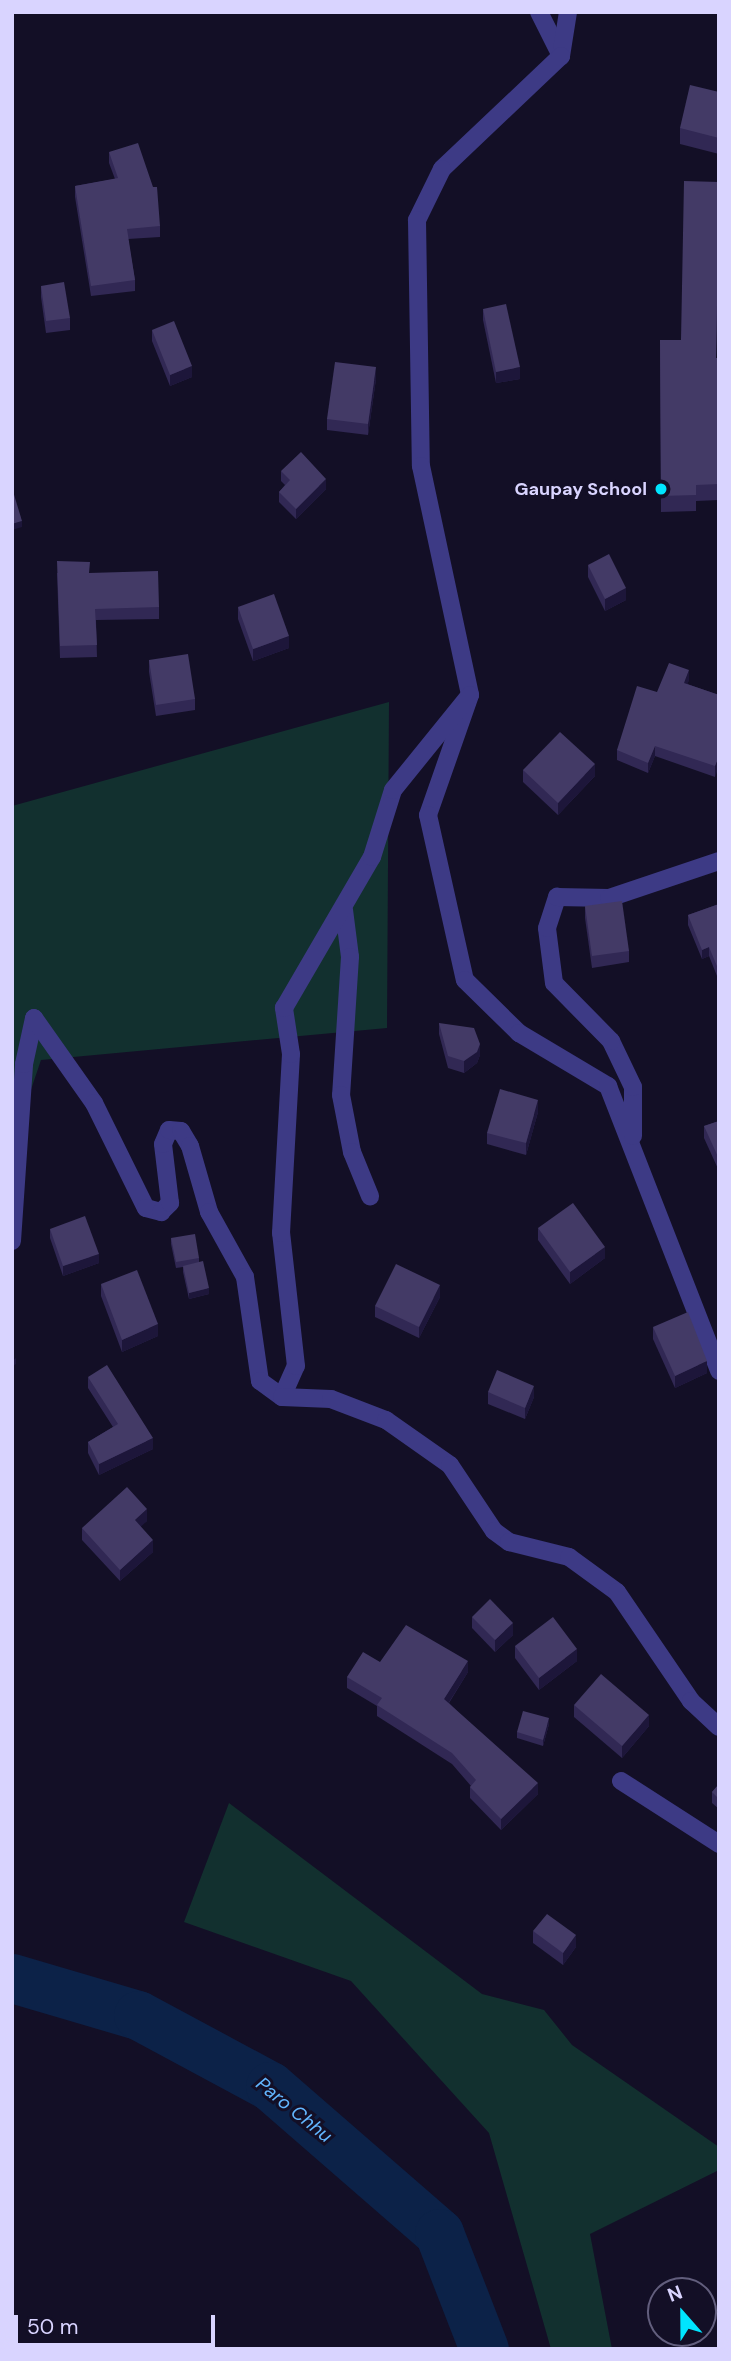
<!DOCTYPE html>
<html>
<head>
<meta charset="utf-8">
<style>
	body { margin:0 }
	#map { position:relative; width:731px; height:2361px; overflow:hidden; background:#130f26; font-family:"DM Sans",sans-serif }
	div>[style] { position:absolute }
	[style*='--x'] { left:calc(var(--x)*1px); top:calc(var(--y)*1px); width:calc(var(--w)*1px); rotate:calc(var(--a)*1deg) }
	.green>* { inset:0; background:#12302f }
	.river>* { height:49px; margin:-24.5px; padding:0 24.5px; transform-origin:24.5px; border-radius:24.5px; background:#0c2248 }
	.minor>* { height:18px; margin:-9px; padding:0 9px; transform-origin:9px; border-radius:9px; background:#3d3a85 }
	.wall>* { inset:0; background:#312854 }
	.shaded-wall>* { inset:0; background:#1d163a }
	.building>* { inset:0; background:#433a66 }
	.dots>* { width:19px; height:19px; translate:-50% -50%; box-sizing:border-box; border:4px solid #130f26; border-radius:50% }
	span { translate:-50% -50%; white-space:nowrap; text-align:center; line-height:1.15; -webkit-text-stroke:6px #130f26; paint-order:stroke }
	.poi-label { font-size:18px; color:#d9d4ff; font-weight:700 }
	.right { translate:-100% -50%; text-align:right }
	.water-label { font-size:19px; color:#62b6ff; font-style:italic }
	.frame { position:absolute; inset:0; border:14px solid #d9d4ff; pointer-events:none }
	.north { position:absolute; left:647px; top:2277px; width:70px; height:70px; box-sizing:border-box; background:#130f26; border:2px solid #625e7d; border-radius:50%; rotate:339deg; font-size:19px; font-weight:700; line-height:28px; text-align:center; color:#d9d4ff }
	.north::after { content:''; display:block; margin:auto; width:24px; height:32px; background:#00e5ff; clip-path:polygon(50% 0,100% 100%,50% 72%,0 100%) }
	.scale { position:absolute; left:14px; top:2315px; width:201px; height:32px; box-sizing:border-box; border:4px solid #d9d4ff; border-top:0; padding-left:9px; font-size:21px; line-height:24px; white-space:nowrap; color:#d9d4ff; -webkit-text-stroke:5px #130f26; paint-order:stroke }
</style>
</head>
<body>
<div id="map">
	<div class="green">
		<i style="clip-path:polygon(389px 702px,387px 1028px,41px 1060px,12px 1146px,12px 806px)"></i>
		<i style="clip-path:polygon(229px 1803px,482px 1994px,544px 2010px,572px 2045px,719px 2147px,719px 2170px,590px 2234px,612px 2349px,551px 2349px,489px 2133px,351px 1981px,184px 1922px)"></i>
	</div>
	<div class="river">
		<i style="--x:12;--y:1978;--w:131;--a:16.4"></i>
		<i style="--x:138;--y:2015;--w:150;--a:28.3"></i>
		<i style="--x:270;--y:2086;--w:224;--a:41"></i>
		<i style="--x:439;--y:2233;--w:124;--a:68.8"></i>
	</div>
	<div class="minor">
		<i style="--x:539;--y:12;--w:49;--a:63.4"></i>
		<i style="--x:568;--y:12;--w:45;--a:99"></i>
		<i style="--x:561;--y:56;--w:164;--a:136.5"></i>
		<i style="--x:442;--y:169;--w:57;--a:116.1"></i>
		<i style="--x:417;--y:220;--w:246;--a:89.1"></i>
		<i style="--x:421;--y:466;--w:234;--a:77.9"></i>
		<i style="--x:470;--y:695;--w:127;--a:109.3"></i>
		<i style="--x:428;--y:815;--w:169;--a:77.4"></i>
		<i style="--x:465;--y:980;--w:76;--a:44.5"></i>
		<i style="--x:519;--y:1033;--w:104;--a:30.8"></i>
		<i style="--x:608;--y:1086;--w:306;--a:68.7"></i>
		<i style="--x:344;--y:910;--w:47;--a:82.7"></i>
		<i style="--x:350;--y:957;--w:138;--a:93.7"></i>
		<i style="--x:341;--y:1095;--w:58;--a:79.1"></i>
		<i style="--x:352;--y:1152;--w:48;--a:67.8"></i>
		<i style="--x:633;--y:1136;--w:49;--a:-90"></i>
		<i style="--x:633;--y:1087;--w:51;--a:-115.6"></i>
		<i style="--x:611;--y:1041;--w:81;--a:-134.5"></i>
		<i style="--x:554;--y:983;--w:55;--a:-97.3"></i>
		<i style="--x:547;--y:928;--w:33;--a:-72"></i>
		<i style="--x:557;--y:897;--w:52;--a:1.1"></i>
		<i style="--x:609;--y:898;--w:116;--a:-18.6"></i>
		<i style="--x:12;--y:1241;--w:177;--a:-86.1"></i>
		<i style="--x:24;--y:1064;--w:47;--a:-77.7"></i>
		<i style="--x:34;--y:1018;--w:104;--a:54.8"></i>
		<i style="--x:94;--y:1103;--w:117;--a:63.7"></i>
		<i style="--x:146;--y:1208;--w:16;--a:15"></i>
		<i style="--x:161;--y:1212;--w:13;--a:-45"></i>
		<i style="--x:170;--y:1203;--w:59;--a:-96.8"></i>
		<i style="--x:163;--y:1144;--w:15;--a:-67"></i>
		<i style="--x:169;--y:1130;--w:12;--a:5"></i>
		<i style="--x:181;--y:1131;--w:17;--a:59"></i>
		<i style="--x:190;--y:1146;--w:69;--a:73.9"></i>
		<i style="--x:209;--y:1212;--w:74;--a:61"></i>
		<i style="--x:245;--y:1277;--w:105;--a:81.8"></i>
		<i style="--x:260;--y:1381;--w:27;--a:36"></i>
		<i style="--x:282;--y:1397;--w:34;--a:-66"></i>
		<i style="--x:296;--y:1366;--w:134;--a:-96.4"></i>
		<i style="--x:281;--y:1233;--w:179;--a:-86.8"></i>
		<i style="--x:291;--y:1054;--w:47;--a:-98.7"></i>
		<i style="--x:284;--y:1008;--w:175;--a:-59.8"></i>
		<i style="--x:372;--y:857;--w:70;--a:-72.6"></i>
		<i style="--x:393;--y:790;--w:122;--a:-51"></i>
		<i style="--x:282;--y:1397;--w:49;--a:2.3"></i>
		<i style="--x:331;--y:1399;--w:59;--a:20.9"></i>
		<i style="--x:386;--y:1420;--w:78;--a:35.1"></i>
		<i style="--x:450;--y:1465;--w:79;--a:56.3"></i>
		<i style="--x:494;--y:1531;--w:19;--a:36"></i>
		<i style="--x:509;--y:1542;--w:62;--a:14"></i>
		<i style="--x:569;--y:1557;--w:59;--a:36.1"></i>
		<i style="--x:617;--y:1592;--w:132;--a:55.8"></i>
		<i style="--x:691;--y:1701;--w:38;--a:43"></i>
		<i style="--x:621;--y:1781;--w:117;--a:32.7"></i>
	</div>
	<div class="wall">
		<i style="clip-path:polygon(719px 92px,719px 154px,680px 144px,680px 128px)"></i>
		<i style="clip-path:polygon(109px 152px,160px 226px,160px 237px,128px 239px,135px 280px,135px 291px,91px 296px,75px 197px,75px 186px,115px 179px,109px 163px)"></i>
		<i style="clip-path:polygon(719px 182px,719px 267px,718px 267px,716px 358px,719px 358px,719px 500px,696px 501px,696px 511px,661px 512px,660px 340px,681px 340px)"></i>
		<i style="clip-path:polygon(41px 286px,70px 318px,70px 330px,46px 333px,41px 297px)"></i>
		<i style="clip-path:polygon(483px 309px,520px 379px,496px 383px,483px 320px)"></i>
		<i style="clip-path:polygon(152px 330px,192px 377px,170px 386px,152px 341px)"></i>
		<i style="clip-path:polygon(376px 379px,368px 435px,327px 430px,327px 419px)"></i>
		<i style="clip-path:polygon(281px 471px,326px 489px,296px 519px,279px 502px,279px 492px,285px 485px,281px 481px)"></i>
		<i style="clip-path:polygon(588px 565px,626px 600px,605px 611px,588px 577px)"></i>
		<i style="clip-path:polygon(57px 573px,90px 573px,159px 607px,159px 619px,96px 620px,97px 657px,60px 658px)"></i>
		<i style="clip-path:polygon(238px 607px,289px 648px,253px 661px,238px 619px)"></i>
		<i style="clip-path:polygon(149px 660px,195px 699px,195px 710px,156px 716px,149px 672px)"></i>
		<i style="clip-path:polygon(689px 680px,687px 684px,719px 695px,715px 777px,655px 756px,648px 773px,617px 760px,617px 750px,657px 692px)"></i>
		<i style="clip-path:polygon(523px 770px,595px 776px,558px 815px,523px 782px)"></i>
		<i style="clip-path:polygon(719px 904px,719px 981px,709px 956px,702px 959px,688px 925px,688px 915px)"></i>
		<i style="clip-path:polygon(585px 906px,629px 951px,629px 962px,592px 968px,585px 918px)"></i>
		<i style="clip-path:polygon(439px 1023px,480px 1055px,477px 1063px,464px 1073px,448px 1068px,439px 1034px)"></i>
		<i style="clip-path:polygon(538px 1112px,526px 1155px,487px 1144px,487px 1133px)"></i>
		<i style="clip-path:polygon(719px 1121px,719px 1171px,704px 1138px,704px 1126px)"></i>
		<i style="clip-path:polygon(538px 1228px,605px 1258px,570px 1284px,538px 1240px)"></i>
		<i style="clip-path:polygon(50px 1229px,99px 1263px,63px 1276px,50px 1238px)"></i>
		<i style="clip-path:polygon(171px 1238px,199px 1258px,199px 1262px,209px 1294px,189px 1299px,183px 1272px,183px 1267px,176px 1268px,171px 1244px)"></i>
		<i style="clip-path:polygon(101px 1284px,158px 1336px,122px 1352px,101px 1296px)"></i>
		<i style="clip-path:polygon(440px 1297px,419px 1338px,375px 1317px,375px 1306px)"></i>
		<i style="clip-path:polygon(653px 1327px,707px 1373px,675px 1388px,653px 1339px)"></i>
		<i style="clip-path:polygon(88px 1377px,153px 1449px,99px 1475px,88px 1453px,88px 1442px,113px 1427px,88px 1388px)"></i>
		<i style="clip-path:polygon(488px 1392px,534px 1397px,525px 1419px,488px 1404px)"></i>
		<i style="clip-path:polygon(147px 1521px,140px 1526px,153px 1552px,120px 1581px,82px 1540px,82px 1528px)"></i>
		<i style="clip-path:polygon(472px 1617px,513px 1635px,495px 1652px,472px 1628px)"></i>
		<i style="clip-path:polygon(515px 1646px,577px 1661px,539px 1690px,515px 1658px)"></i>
		<i style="clip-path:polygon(380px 1662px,468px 1672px,449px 1703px,538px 1794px,501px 1830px,470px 1798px,470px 1787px,471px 1786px,452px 1764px,377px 1716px,377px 1706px,347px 1688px,347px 1677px)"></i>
		<i style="clip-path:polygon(574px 1705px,649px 1726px,622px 1758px,574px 1717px)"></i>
		<i style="clip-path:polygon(549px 1724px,543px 1746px,517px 1738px,517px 1732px)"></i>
		<i style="clip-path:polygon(719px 1784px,719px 1809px,712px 1803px,712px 1792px)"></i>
		<i style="clip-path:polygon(533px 1931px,576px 1947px,563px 1965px,533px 1943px)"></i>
	</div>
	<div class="shaded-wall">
		<i style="clip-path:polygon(192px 366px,192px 377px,170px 386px,170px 375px)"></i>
		<i style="clip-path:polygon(376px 367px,376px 379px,368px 435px,368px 424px)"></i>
		<i style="clip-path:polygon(520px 367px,520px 379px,496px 383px,496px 372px)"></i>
		<i style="clip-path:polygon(326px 479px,326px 489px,296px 519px,296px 509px)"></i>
		<i style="clip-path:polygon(22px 521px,22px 527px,12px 530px,12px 524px)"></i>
		<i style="clip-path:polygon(626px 588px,626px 600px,605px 611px,605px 599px)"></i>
		<i style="clip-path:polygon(289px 636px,289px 648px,253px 661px,253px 649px)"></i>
		<i style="clip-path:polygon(689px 670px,689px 680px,684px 693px,684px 683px)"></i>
		<i style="clip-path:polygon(655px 746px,655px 756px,648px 773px,648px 763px)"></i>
		<i style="clip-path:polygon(719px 757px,719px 767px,715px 777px,715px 766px)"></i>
		<i style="clip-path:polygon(595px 764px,595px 776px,558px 815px,558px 803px)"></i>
		<i style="clip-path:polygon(709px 947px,709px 956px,702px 959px,702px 950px)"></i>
		<i style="clip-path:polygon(480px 1044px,480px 1055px,477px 1063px,464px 1073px,464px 1061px)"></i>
		<i style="clip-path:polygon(538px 1100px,538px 1112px,526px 1155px,526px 1143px)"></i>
		<i style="clip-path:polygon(605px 1247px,605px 1258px,570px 1284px,570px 1272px)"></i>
		<i style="clip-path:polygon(99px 1254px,99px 1263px,63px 1276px,63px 1266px)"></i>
		<i style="clip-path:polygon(440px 1285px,440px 1297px,419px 1338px,419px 1327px)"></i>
		<i style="clip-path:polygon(209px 1288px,209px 1294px,189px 1299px,189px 1293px)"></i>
		<i style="clip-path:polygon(158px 1324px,158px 1336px,122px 1352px,122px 1340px)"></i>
		<i style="clip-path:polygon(16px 1358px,16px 1364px,12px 1367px,12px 1361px)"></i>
		<i style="clip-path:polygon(707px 1361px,707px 1373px,675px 1388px,675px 1376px)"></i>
		<i style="clip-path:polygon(534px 1386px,534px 1397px,525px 1419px,525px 1408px)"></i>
		<i style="clip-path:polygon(153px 1438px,153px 1449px,99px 1475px,99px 1464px)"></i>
		<i style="clip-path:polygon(147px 1509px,147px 1521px,135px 1532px,135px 1520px)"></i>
		<i style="clip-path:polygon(153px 1540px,153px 1552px,120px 1581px,120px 1570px)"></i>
		<i style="clip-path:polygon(513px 1623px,513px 1635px,495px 1652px,495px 1640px)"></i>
		<i style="clip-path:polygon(577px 1649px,577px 1661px,539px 1690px,539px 1678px)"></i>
		<i style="clip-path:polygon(468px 1661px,468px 1672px,444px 1710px,444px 1699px)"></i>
		<i style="clip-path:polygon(649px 1715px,649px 1726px,622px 1758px,622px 1746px)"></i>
		<i style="clip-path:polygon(549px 1718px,549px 1724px,543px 1746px,543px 1740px)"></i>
		<i style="clip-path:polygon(538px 1783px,538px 1794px,501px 1830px,501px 1819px)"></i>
		<i style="clip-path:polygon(576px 1935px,576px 1947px,563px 1965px,563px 1953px)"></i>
	</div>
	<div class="building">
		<i style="clip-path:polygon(690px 85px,719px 92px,719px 138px,680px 128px)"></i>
		<i style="clip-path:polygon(138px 143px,153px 187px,157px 187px,160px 226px,127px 229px,135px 280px,91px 286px,75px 186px,118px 178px,109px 152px)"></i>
		<i style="clip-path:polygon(684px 181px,719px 182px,719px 251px,718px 251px,716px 358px,719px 358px,719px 484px,696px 485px,696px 495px,661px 496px,660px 340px,681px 340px)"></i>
		<i style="clip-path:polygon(64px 282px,70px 318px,46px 321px,41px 286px)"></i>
		<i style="clip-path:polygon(506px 304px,520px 367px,496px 372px,483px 309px)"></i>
		<i style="clip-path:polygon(174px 321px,192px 366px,170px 375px,152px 330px)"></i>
		<i style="clip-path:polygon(335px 362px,376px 367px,368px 424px,327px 419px)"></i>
		<i style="clip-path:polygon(301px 452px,326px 479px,296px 509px,279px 492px,290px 480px,281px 471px)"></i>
		<i style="clip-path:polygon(12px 488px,22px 521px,12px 524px)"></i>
		<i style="clip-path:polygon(609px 554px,626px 588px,605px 599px,588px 565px)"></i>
		<i style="clip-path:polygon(57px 561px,90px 562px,89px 573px,158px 571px,159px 607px,95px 609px,97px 645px,60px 646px)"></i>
		<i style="clip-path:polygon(274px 594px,289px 636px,253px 649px,238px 607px)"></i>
		<i style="clip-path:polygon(188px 654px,195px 699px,156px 705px,149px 660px)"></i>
		<i style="clip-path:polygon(669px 663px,689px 670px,684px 683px,719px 695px,719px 757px,715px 766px,655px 746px,648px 763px,617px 750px,637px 686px,657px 692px)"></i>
		<i style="clip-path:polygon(560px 732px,595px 764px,558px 803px,523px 770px)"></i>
		<i style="clip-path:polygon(622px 901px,629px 951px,592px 956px,585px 906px)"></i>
		<i style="clip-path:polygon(719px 904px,719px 971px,709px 947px,702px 950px,688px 915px)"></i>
		<i style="clip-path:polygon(439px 1023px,474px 1028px,480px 1044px,477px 1052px,464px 1061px,448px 1056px)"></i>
		<i style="clip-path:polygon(500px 1089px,538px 1100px,526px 1143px,487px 1133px)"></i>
		<i style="clip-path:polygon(719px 1121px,719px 1159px,704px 1126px)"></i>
		<i style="clip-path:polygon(573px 1203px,605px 1247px,570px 1272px,538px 1228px)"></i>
		<i style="clip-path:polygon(85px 1216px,99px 1254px,63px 1266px,50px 1229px)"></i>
		<i style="clip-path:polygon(195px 1234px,199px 1258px,176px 1262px,171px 1238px)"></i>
		<i style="clip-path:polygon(203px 1261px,209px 1288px,189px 1293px,183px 1266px)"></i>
		<i style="clip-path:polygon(396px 1264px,440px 1285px,419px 1327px,375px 1306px)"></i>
		<i style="clip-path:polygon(137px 1270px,158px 1324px,122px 1340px,101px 1284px)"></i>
		<i style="clip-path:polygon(688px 1312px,707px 1361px,675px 1376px,653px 1327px)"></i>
		<i style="clip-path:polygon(107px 1365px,153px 1438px,99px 1464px,88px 1442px,118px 1424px,88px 1377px)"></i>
		<i style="clip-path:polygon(497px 1370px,534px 1386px,525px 1408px,488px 1392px)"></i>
		<i style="clip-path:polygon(127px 1487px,147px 1509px,135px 1520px,153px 1540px,120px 1570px,82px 1528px)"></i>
		<i style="clip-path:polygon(490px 1599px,513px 1623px,495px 1640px,472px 1617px)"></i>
		<i style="clip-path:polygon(553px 1617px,577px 1649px,539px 1678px,515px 1646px)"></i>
		<i style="clip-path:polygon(406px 1625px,468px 1661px,444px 1699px,538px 1783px,501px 1819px,470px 1787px,476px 1780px,452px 1753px,377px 1705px,382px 1698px,347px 1677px,363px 1652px,380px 1662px)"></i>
		<i style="clip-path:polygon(601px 1674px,649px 1715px,622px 1746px,574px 1705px)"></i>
		<i style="clip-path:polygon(523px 1711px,549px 1718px,543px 1740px,517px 1732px)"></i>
		<i style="clip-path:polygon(719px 1784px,719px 1799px,712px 1792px)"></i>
		<i style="clip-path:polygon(547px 1914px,576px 1935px,563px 1953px,533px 1931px)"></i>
	</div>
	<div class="dots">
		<i style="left:661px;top:489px;background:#00e5ff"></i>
	</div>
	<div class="poi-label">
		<span class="right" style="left:647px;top:489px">Gaupay School</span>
	</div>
	<div class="water-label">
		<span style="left:294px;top:2110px;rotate:39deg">Paro Chhu</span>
	</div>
	<div class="frame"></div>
	<div class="north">N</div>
	<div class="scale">50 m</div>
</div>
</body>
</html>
